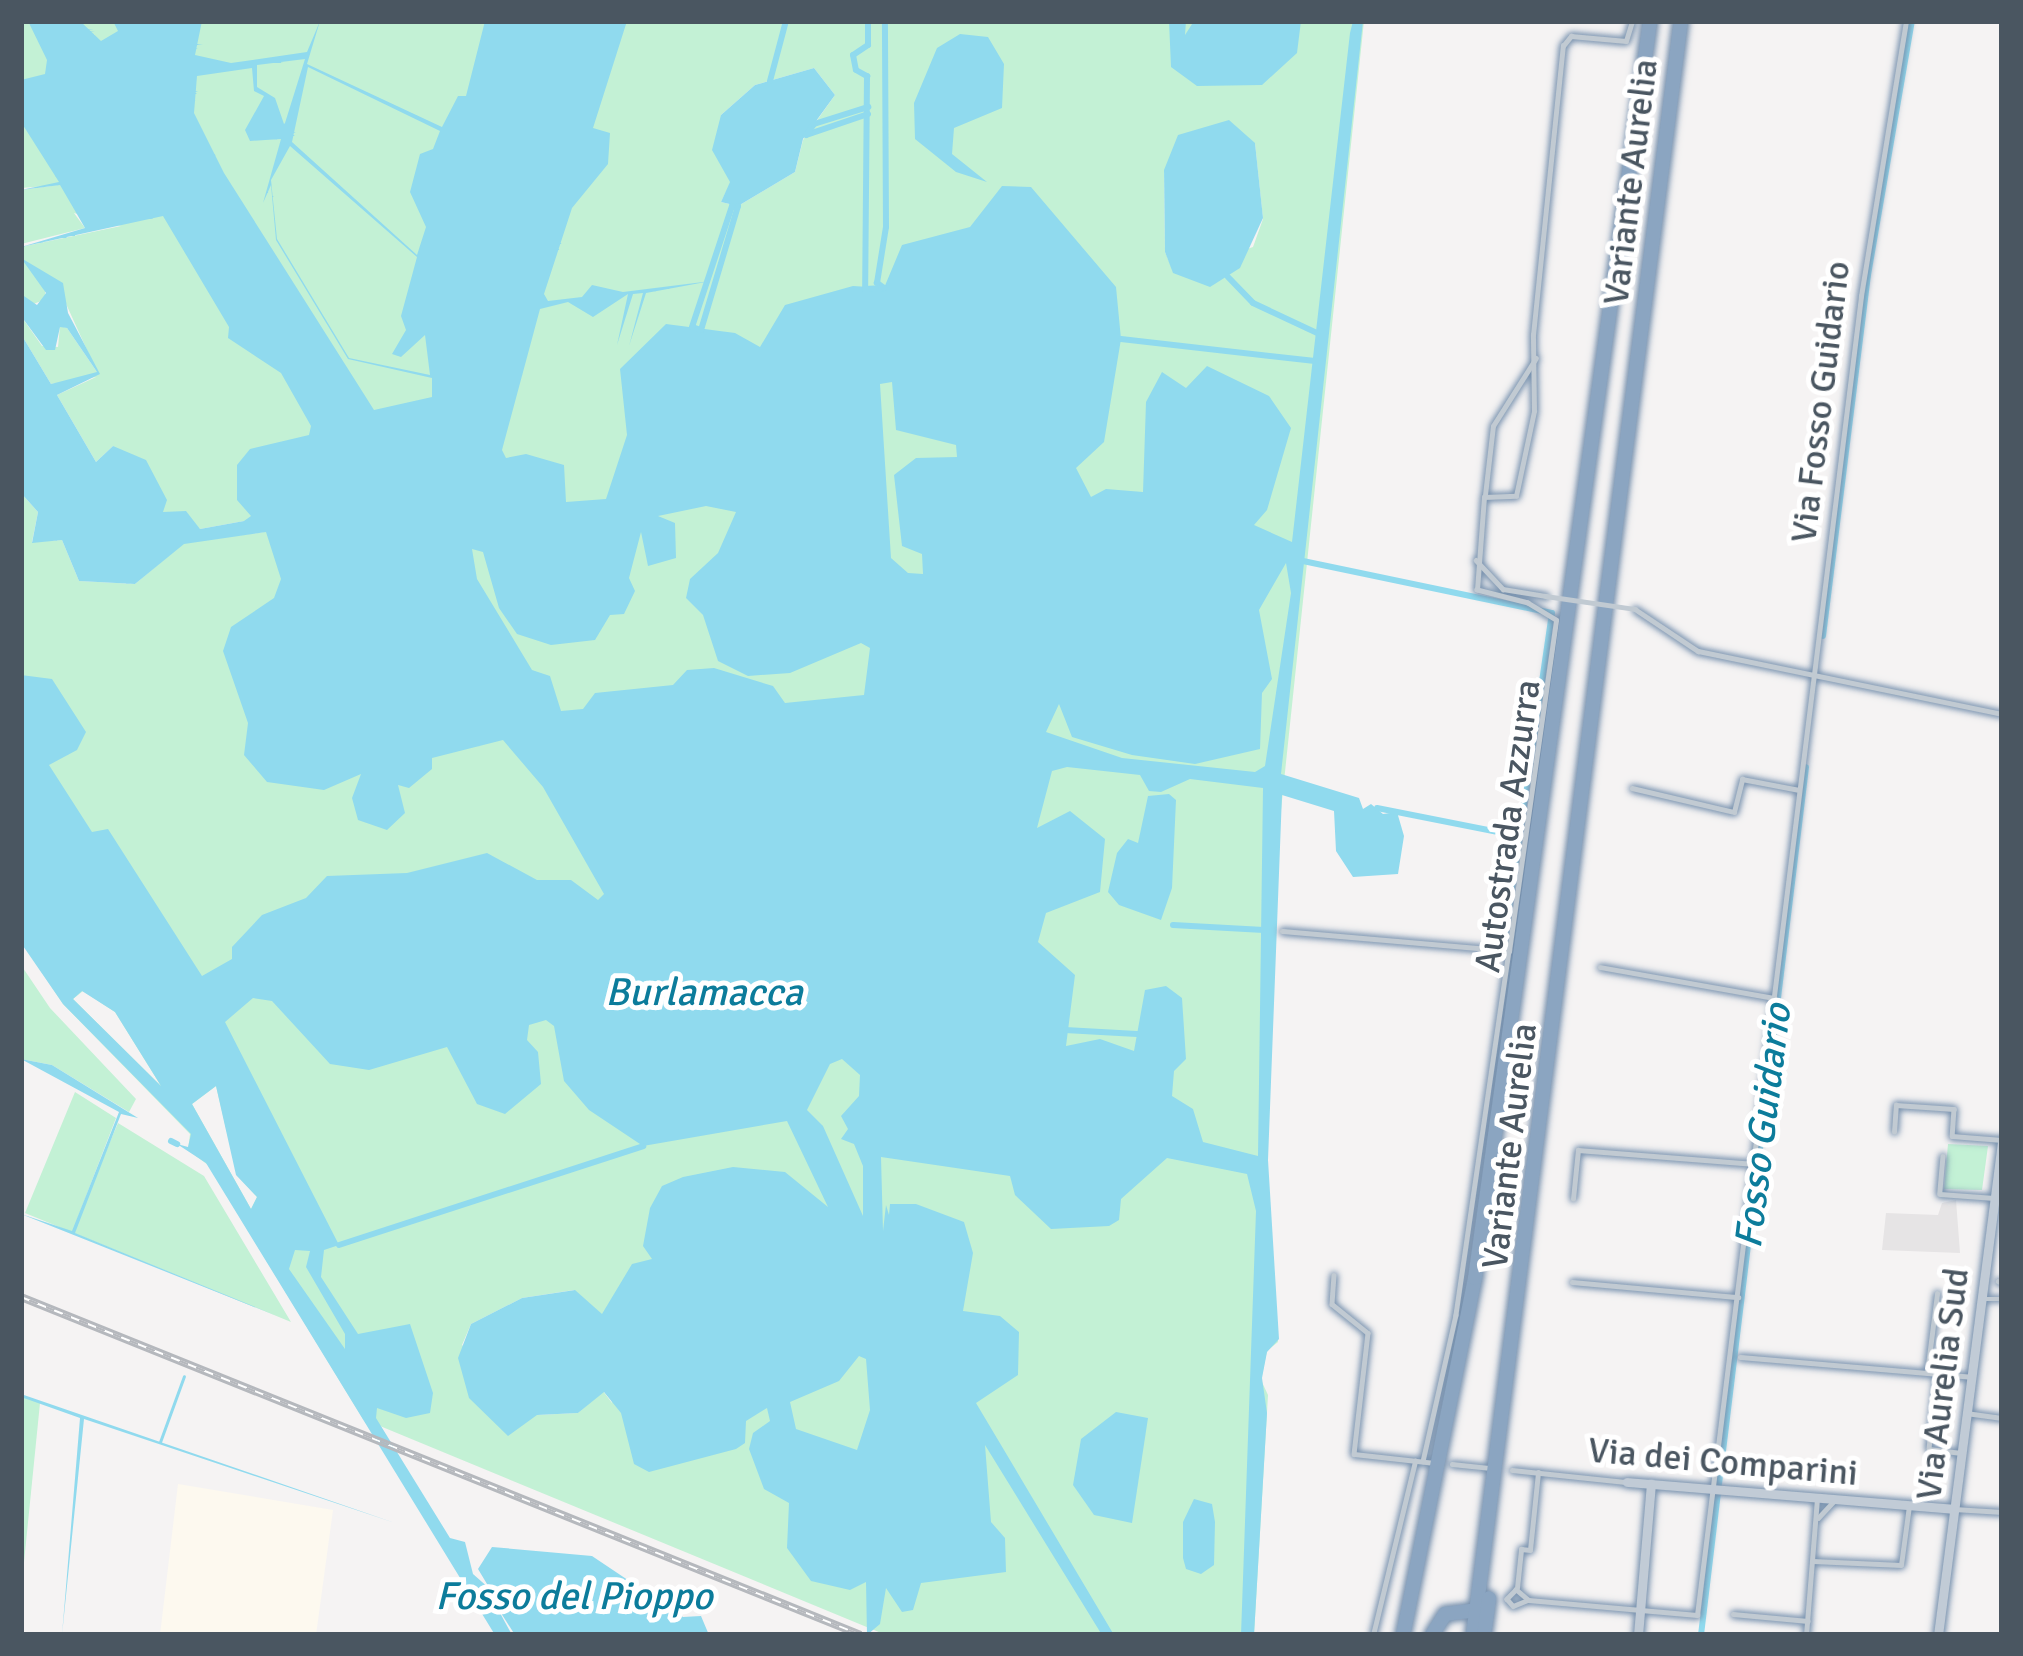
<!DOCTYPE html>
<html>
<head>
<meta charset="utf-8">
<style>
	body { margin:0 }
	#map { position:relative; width:2023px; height:1656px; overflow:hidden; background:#f5f3f3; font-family:Signika,sans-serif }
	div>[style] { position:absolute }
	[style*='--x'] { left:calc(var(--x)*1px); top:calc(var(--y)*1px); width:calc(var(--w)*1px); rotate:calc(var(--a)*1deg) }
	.commercial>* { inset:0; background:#fdf9ef }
	.education>* { inset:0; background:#e6e4e5 }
	.green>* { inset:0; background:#c3f1d5 }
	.water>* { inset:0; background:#90daee }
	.stream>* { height:3px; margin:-1.5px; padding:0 1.5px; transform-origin:1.5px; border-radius:1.5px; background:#90daee }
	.canal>* { height:6px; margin:-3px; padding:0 3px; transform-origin:3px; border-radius:3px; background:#90daee }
	.roads { filter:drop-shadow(0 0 3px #7690ad) drop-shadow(0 0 3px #7690ad) }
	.street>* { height:4.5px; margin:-2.25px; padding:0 2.25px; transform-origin:2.25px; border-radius:2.25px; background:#c1cad2 }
	.secondary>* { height:9px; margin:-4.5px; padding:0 4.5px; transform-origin:4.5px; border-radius:4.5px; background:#c1cbd6 }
	.highway>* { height:14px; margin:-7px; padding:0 7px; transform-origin:7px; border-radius:7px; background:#8ba5c1 }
	.rail>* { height:8px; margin-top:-4px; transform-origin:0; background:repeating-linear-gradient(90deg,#fff 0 9px,#b5b8bd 0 18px); box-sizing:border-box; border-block:3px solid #b5b8bd }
	.street-bridge>* { height:4.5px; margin:-2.25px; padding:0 2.25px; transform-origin:2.25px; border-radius:2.25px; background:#c1cad2 }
	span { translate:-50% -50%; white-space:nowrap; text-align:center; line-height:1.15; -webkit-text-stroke:10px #fff; paint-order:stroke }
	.street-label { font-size:36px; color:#4a5661 }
	.water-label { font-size:39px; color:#0c7c9b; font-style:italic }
	.frame { position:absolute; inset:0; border:24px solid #4a5661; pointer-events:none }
</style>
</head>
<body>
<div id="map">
	<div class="commercial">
		<i style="clip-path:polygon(178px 1484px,333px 1510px,316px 1635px,160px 1635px)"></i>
	</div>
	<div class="education">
		<i style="clip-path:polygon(1956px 1200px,1960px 1253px,1882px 1250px,1886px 1213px,1938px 1215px,1942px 1203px)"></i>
	</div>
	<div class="green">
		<i style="clip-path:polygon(evenodd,21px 21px,1364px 21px,1277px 848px,1267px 1170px,1278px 1342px,1267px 1351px,1261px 1380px,1268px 1395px,1254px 1635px,886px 1635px,363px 1419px,208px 1165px,188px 1150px,190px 1134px,63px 1004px,21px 941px,21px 493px,38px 512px,32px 542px,62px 540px,79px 581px,135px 584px,184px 543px,264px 532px,244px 521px,200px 529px,162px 512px,113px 446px,96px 462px,57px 395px,96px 377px,51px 384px,21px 334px,21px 316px,42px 346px,58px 347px,60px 326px,67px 328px,97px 372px,62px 295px,42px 273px,27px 264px,44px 284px,46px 299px,31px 305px,21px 294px,21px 247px,121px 226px,74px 213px,85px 228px,21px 244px,21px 190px,59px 185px,21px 188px,21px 21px,814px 68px,835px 95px,803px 140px,795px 172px,738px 206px,721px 202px,731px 182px,721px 115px,755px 85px,814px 68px,21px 21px,1255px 143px,1263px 219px,1253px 247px,1174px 273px,1165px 252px,1164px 170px,1255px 143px,21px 21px,83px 991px,115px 1012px,161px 1086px,73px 999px,83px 991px,21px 21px,216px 1086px,237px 1175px,257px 1197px,251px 1209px,192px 1104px,216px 1086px,21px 21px,574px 1290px,595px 1310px,612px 1403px,603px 1391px,578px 1413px,537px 1415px,462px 1345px,471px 1324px,522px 1298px,574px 1290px)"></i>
		<i style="clip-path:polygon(21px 965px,50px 1008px,136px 1099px,129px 1112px,52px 1065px,21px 1059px)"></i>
		<i style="clip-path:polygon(75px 1092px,116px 1118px,76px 1222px,118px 1123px,204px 1176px,291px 1322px,25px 1213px)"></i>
		<i style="clip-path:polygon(1948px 1144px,1988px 1146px,1982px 1190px,1944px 1189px)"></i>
		<i style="clip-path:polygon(21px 1396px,40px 1403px,21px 1592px)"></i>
	</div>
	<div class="water">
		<i style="clip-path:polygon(evenodd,28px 21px,80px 21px,101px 41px,118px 31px,113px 21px,202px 21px,195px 55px,231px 63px,307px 52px,320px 21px,307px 64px,442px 127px,458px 96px,466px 96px,485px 21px,627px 21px,593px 128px,610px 133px,608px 164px,572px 208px,544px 294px,548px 301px,582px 297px,592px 285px,623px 292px,711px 281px,646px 293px,629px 346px,643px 293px,633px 294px,617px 345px,628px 294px,593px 317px,568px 302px,540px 309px,502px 450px,506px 458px,526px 454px,564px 465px,566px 502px,606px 499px,627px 435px,620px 369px,666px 324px,735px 333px,760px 347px,785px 305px,853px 286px,884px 288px,902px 245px,970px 227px,1002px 186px,1031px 187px,1116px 287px,1121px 339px,1104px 442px,1076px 468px,1091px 497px,1106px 489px,1143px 492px,1146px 402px,1162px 372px,1186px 388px,1207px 366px,1269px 396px,1291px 428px,1267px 510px,1254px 525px,1292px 542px,1350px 33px,1353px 21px,1363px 21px,1281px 774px,1359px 798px,1363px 809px,1371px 804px,1383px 814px,1397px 812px,1404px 836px,1398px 874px,1353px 877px,1336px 851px,1334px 811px,1282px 795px,1268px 1160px,1279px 1339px,1267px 1352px,1262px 1378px,1267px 1413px,1254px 1635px,1241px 1635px,1256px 1211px,1247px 1174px,1167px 1158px,1121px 1199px,1119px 1220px,1109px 1226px,1051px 1229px,1015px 1195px,1010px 1176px,881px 1157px,883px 1231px,886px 1205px,889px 1215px,890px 1204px,916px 1204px,964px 1222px,973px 1253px,963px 1311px,1000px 1316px,1019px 1332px,1018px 1375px,976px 1403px,1114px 1635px,1102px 1635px,985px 1445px,991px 1522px,1005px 1538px,1006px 1572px,921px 1583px,913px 1610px,902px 1612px,886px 1588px,880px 1624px,867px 1635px,866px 1582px,850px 1590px,811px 1581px,787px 1548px,789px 1503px,764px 1489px,749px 1449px,753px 1433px,770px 1421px,767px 1408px,746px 1421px,745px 1443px,736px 1449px,649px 1472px,634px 1464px,621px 1413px,604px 1392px,578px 1413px,537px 1415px,508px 1436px,469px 1398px,458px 1358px,471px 1324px,522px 1298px,575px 1290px,602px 1314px,632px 1264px,652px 1259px,643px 1246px,650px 1208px,662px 1186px,683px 1177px,733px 1167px,785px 1172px,828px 1207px,787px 1121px,643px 1146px,589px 1110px,564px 1081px,554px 1026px,546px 1020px,529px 1025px,527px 1040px,538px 1052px,541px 1084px,505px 1114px,477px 1104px,447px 1047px,369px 1070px,330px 1064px,272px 1001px,253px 998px,225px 1022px,339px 1245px,324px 1250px,321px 1277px,358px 1334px,410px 1324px,433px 1393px,430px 1413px,406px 1418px,377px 1408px,376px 1418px,450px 1538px,465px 1542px,473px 1574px,490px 1589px,478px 1569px,492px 1547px,592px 1556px,683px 1617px,701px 1616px,709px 1635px,515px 1635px,494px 1602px,511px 1633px,495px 1635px,206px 1163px,177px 1144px,188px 1147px,191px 1134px,63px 1004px,21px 943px,21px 675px,52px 679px,86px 732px,77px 750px,49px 765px,92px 832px,108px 829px,202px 976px,232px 959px,232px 947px,262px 915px,306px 898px,327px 876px,407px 873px,487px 853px,537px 880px,571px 880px,598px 900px,604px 894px,543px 787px,503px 740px,432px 758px,432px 769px,409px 788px,398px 785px,405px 813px,387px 830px,358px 820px,352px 798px,361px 774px,324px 790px,267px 782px,244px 755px,248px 723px,223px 651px,231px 627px,274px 598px,281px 579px,266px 532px,184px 544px,135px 584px,79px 581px,62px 540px,32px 543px,38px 512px,21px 493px,21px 334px,51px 384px,97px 372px,67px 328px,60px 327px,55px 350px,46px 350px,21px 316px,21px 294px,37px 305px,46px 293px,21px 258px,63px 283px,68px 313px,100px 374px,57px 395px,96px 462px,113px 446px,146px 460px,167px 500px,163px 512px,186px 511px,200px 529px,244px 521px,251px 516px,237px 500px,237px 465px,250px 449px,309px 435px,311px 426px,281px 373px,228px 338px,229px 327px,163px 216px,21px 247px,85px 228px,60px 185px,21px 190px,59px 182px,21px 122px,21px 80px,45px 74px,47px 60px,28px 21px,305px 59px,285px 123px,284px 124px,275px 98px,257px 87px,257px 65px,305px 59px,28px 21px,308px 67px,440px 131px,433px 149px,420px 154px,410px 192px,426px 227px,417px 255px,292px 142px,308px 67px,28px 21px,252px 68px,254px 91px,264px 96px,245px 130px,250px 141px,281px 139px,263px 203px,271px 185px,276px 240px,348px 359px,432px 378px,432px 397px,374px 410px,224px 173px,194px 113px,197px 76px,252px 68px,28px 21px,290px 146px,417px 257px,401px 316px,406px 330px,392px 354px,401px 357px,425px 335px,430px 375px,349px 358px,277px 239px,271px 180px,290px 146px,28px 21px,892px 382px,896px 430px,956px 445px,957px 457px,916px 458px,894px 475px,902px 546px,922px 554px,923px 574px,908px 573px,891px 558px,880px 384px,892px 382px,28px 21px,706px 506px,736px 512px,718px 553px,690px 579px,686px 598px,703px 615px,718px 661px,748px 676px,790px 673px,861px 643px,870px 648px,864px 695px,785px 703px,773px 686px,714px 668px,687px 670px,673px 685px,595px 693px,583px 709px,561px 711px,550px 676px,532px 670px,477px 579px,472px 549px,483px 552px,499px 608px,517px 634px,551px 645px,595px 640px,610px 615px,624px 614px,635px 591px,629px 578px,641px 532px,648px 566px,676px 558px,675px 523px,658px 516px,706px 506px,28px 21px,1286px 563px,1291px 593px,1265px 766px,1255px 772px,1122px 758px,1046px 732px,1059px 704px,1072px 737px,1132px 755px,1195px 764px,1260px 749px,1262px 693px,1272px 679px,1259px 610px,1286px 563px,28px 21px,1067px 767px,1140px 775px,1149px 791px,1161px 792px,1190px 779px,1263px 788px,1258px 1156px,1203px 1142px,1193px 1109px,1172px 1096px,1174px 1071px,1186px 1059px,1182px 998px,1166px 986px,1145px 990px,1134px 1051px,1100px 1039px,1066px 1046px,1075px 975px,1038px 942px,1046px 913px,1100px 892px,1105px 839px,1070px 811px,1037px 828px,1052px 771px,1067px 767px,28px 21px,82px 991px,115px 1012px,161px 1086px,73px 999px,82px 991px,28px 21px,842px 1059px,860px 1075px,859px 1096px,841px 1116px,848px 1129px,841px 1139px,854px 1144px,863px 1166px,863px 1216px,823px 1126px,807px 1110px,830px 1064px,842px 1059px,28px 21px,216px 1086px,236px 1175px,257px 1197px,251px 1209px,192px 1104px,216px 1086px,28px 21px,295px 1250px,310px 1251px,306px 1267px,345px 1334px,345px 1349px,289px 1269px,295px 1250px,28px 21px,859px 1356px,866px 1359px,870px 1410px,857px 1450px,796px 1429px,790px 1402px,839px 1381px,859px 1356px)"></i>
		<i style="clip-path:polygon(1169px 21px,1186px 21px,1185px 35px,1194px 21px,1301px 21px,1297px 53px,1262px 85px,1197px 86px,1171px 67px)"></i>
		<i style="clip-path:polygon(960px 34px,988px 37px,1004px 64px,1002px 108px,954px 128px,952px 154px,987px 182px,956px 172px,915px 139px,914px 103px,937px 48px)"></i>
		<i style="clip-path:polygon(814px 68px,835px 95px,803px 139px,795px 172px,738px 206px,721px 202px,730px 182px,712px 150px,721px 115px,755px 85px)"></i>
		<i style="clip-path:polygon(1229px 120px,1255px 143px,1263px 218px,1240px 268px,1210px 287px,1173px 273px,1165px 252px,1164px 170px,1178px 135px)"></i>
		<i style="clip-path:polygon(1169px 794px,1176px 800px,1172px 888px,1161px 920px,1119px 905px,1108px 892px,1117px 853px,1128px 839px,1138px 843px,1148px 796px)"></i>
		<i style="clip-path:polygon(21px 1059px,52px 1065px,138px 1118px,121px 1114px,75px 1233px,277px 1316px,21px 1214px,72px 1231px,119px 1112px)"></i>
		<i style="clip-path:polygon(21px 1397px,21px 1394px,395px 1523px,84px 1419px,62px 1635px,80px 1418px)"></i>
		<i style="clip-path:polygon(1116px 1412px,1148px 1418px,1132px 1523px,1094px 1515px,1073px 1485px,1081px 1439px)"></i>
		<i style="clip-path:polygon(1194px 1499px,1212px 1504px,1215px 1522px,1214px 1565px,1201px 1574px,1186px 1569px,1183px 1558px,1183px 1522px)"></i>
	</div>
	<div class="stream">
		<i style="--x:160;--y:1442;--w:70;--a:-70"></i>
	</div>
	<div class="canal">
		<i style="--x:868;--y:21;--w:24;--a:90"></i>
		<i style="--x:868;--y:45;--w:18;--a:146"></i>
		<i style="--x:853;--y:55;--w:15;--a:79"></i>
		<i style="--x:856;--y:70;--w:13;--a:29"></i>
		<i style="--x:867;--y:76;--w:213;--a:90.5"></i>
		<i style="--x:865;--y:289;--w:19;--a:-3"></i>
		<i style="--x:884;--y:288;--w:9;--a:-144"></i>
		<i style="--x:877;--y:283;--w:57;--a:-80.9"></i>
		<i style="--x:886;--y:227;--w:206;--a:-90.3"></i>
		<i style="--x:770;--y:81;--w:62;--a:-75.1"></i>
		<i style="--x:868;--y:114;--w:65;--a:161.3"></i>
		<i style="--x:806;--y:135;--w:14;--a:-54"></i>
		<i style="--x:814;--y:124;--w:57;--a:-17.5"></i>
		<i style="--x:732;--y:206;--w:6;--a:0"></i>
		<i style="--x:738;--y:206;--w:129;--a:106.6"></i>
		<i style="--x:701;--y:330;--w:9;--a:-162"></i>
		<i style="--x:692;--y:327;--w:127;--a:-71.7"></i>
		<i style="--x:1228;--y:277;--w:36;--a:46"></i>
		<i style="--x:1253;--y:303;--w:71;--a:25.1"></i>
		<i style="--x:1121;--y:339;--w:193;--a:6.5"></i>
		<i style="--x:1303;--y:561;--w:254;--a:11.8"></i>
		<i style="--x:1552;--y:613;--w:333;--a:98.3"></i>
		<i style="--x:1823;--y:636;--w:364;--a:-82.9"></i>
		<i style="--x:1868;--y:275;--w:258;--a:-80.2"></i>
		<i style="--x:1377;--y:808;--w:144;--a:11.2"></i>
		<i style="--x:1173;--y:925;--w:91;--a:3.1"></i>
		<i style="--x:1065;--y:1030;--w:72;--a:3.2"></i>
		<i style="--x:171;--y:1141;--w:7;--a:27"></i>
		<i style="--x:339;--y:1245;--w:320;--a:-18"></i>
		<i style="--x:1719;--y:1484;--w:722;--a:-83.08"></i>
		<i style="--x:1701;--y:1635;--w:144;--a:-83.2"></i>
	</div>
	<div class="roads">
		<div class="street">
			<i style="--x:1485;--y:495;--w:69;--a:-83.4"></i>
			<i style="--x:1493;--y:426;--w:80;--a:-57.7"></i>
			<i style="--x:1476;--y:560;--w:40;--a:47"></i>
			<i style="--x:1503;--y:589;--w:44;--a:9.2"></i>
			<i style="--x:1635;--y:609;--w:76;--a:33.7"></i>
			<i style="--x:1698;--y:651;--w:310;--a:11.7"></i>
			<i style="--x:1632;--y:788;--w:105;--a:13.2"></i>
			<i style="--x:1734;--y:812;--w:34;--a:-76"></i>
			<i style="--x:1742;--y:779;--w:58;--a:10.9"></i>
			<i style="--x:1282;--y:931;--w:228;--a:5"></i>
			<i style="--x:1509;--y:951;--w:368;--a:98.3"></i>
			<i style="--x:1456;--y:1315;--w:150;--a:102.7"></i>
			<i style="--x:1509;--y:951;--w:334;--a:-81.9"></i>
			<i style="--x:1556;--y:620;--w:33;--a:-149"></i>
			<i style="--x:1528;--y:603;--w:53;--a:-165.7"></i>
			<i style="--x:1477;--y:590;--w:93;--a:-85.7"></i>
			<i style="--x:1484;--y:497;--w:32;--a:-2"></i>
			<i style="--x:1516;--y:496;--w:87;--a:-78"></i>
			<i style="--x:1534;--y:411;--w:76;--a:-90.8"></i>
			<i style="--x:1533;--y:335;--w:291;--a:-84.1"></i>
			<i style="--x:1563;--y:46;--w:13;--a:-51"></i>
			<i style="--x:1571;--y:36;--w:55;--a:5.2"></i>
			<i style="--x:1626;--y:41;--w:21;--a:-73"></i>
			<i style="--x:1600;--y:967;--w:177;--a:10.1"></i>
			<i style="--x:1894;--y:1132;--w:27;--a:-86"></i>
			<i style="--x:1896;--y:1105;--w:58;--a:3.9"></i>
			<i style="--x:1954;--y:1109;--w:27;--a:94"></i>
			<i style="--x:1952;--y:1136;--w:50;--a:4.6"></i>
			<i style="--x:1943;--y:1156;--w:38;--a:95"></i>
			<i style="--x:1940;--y:1194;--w:54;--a:4.2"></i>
			<i style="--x:1573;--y:1199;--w:49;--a:-84.2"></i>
			<i style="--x:1578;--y:1150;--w:177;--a:4.5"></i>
			<i style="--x:1334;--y:1275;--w:29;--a:94"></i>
			<i style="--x:1332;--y:1304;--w:46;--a:38.9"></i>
			<i style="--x:1368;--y:1333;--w:122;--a:96.6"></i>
			<i style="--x:1354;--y:1454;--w:81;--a:6.4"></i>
			<i style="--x:1998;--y:1281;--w:4;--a:27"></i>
			<i style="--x:1572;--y:1282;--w:167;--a:5.2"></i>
			<i style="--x:1981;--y:1299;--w:21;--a:0"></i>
			<i style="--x:1740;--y:1357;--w:232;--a:4.9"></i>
			<i style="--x:1927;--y:1373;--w:80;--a:-82.8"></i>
			<i style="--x:1937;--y:1375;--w:74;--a:96.2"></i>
			<i style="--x:1929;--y:1449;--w:32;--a:7"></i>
			<i style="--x:1966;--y:1413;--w:36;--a:8"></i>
			<i style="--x:1452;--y:1464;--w:39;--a:6"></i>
			<i style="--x:1512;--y:1470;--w:116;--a:6"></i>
			<i style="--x:1954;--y:1509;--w:48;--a:3.6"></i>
			<i style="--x:1818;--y:1518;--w:23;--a:-47"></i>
			<i style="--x:1813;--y:1561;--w:88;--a:2.6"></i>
			<i style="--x:1901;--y:1565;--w:60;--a:-82.3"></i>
			<i style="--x:1517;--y:1588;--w:39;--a:-84"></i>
			<i style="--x:1521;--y:1549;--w:9;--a:6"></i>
			<i style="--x:1530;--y:1550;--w:78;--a:-84.1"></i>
			<i style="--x:1528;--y:1600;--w:16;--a:-140"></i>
			<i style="--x:1516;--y:1590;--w:13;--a:135"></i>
			<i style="--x:1507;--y:1599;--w:9;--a:49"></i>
			<i style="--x:1513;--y:1606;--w:16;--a:-22"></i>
			<i style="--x:1528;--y:1600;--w:170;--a:5.1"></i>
			<i style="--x:1697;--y:1615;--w:1329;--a:-82.91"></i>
			<i style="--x:1861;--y:296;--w:279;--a:-80.7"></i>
			<i style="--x:1733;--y:1614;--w:75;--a:5.3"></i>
			<i style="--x:1373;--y:1635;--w:179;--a:-76.4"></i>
			<i style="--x:1806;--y:1635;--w:138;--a:-85.4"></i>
		</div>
		<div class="secondary">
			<i style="--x:1627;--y:1482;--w:328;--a:4.7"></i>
			<i style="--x:1638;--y:1635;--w:152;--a:-85.1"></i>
			<i style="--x:1938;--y:1635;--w:498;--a:-82.6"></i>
		</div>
		<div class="highway">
			<i style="--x:1403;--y:1635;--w:364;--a:-78.6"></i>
			<i style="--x:1475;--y:1278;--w:1269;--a:-82.07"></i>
			<i style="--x:1432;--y:1635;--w:25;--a:-58"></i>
			<i style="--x:1445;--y:1614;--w:25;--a:-7"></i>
			<i style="--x:1473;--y:1635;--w:1627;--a:-82.66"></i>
			<i style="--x:1484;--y:1635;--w:37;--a:-82"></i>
		</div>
	</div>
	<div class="rail">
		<i style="--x:21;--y:1297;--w:905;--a:21.92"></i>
	</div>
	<div class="street-bridge">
		<i style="--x:1546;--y:596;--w:90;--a:8.3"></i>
	</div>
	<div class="street-label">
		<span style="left:1631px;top:182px;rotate:-83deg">Variante Aurelia</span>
		<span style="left:1821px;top:402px;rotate:-83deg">Via Fosso Guidario</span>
		<span style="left:1508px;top:826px;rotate:-82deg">Autostrada Azzurra</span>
		<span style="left:1510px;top:1146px;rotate:-83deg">Variante Aurelia</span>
		<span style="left:1943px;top:1384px;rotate:-83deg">Via Aurelia Sud</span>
		<span style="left:1723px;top:1462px;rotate:5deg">Via dei Comparini</span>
	</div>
	<div class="water-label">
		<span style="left:704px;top:992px">Burlamacca</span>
		<span style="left:1763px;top:1126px;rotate:-83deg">Fosso Guidario</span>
		<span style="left:574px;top:1596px">Fosso del Pioppo</span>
	</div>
	<div class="frame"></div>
</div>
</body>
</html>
